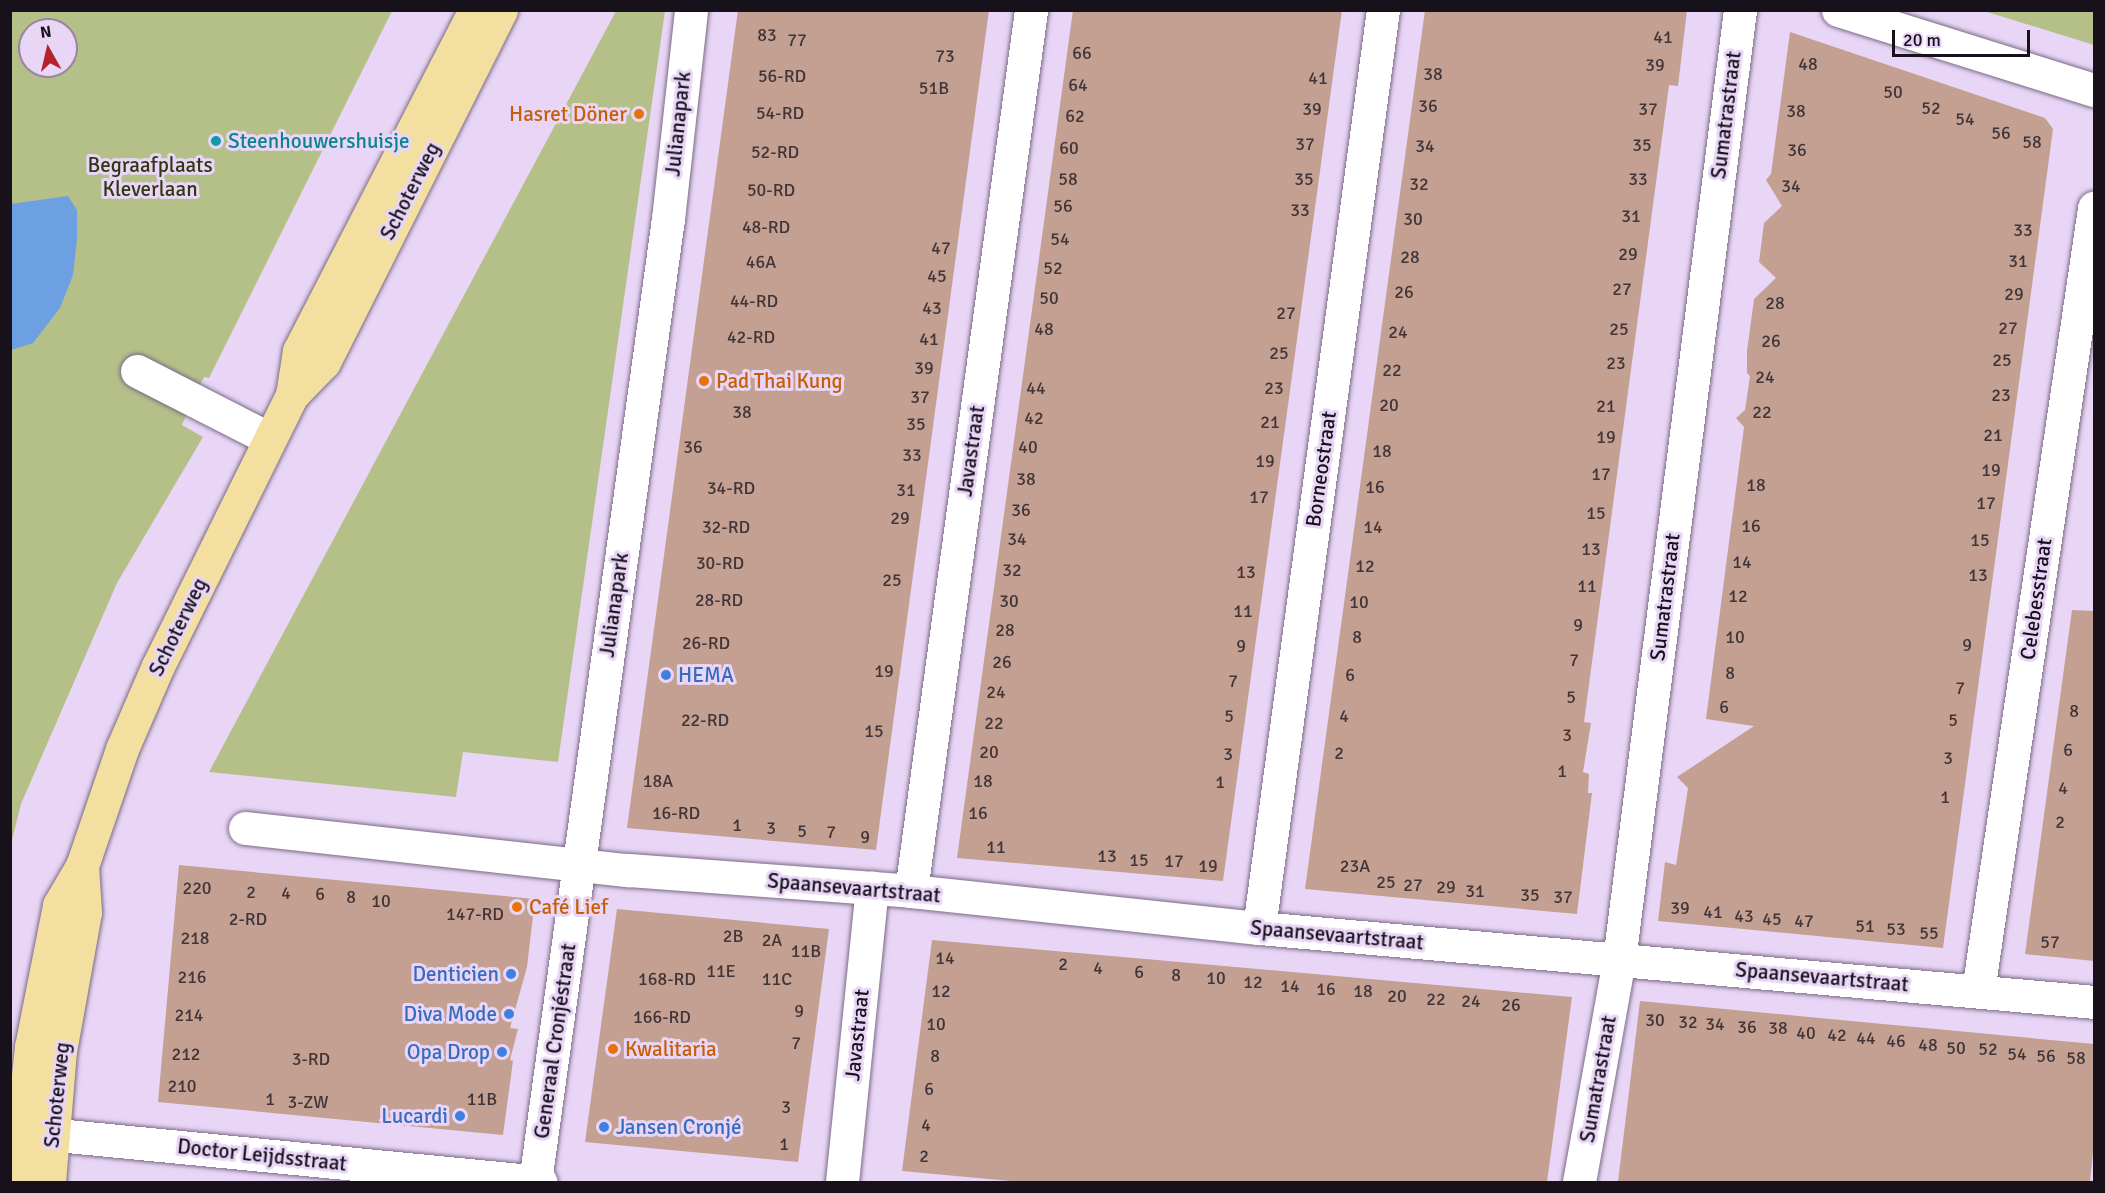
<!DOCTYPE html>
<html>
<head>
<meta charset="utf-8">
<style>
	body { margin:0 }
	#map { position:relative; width:2105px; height:1193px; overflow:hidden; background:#e9d6f6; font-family:Signika,sans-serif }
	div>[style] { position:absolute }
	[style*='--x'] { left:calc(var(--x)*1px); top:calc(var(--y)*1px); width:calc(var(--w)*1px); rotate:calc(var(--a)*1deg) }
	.green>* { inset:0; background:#b5c089 }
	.water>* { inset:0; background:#6ca0e3 }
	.building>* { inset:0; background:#c3a091 }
	.roads { filter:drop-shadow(0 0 2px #7b6a86) drop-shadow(0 0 2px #7b6a86) }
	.minor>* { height:33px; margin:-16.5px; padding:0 16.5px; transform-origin:16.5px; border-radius:16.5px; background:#fff }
	.major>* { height:33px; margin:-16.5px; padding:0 16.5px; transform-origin:16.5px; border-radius:16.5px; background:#f3dfa0 }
	.dots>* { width:16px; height:16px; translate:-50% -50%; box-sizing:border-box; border:3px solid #e9d6f6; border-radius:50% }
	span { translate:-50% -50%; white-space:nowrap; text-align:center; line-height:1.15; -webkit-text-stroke:6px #e9d6f6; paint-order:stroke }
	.number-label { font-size:18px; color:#423539 }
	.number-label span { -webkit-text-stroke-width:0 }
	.food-label { font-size:21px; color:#c56008 }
	.right { translate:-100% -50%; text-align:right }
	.left { translate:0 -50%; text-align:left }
	.street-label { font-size:21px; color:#17111c }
	.culture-label { font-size:21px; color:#0d838f }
	.park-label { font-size:21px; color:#313712 }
	.shop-label { font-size:21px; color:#366cbe }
	.frame { position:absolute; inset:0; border:12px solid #17111c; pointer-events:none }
	.north { position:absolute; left:18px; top:18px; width:60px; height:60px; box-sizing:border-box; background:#e9d6f6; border:2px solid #95879f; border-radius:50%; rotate:352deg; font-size:16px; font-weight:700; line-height:24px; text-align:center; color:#17111c }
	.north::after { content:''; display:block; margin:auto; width:21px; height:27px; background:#b4232a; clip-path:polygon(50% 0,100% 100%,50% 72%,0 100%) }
	.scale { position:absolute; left:1892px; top:30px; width:138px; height:27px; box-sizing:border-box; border:3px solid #17111c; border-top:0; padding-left:8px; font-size:18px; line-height:21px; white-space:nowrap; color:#17111c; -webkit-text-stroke:4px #e9d6f6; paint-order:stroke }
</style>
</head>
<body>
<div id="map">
	<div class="green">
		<i style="clip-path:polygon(evenodd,11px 11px,392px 11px,209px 378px,204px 377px,193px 399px,182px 425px,203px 437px,117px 583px,21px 804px,11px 844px,11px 11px,30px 30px,66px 30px,66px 66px,30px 66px,30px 30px)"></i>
		<i style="clip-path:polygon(616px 11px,665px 11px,558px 762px,463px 752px,456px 797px,209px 772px)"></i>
		<i style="clip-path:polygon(1984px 11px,2094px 11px,2094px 45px)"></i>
	</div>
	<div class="water">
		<i style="clip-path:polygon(68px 196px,77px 210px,77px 239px,73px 275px,60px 308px,33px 343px,11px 350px,11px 204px)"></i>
	</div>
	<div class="building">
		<i style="clip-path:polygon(738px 10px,989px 10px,876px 850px,627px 828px)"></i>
		<i style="clip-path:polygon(1073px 10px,1342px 10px,1223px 881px,957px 858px)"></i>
		<i style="clip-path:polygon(1425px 10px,1687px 10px,1678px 86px,1669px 85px,1584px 722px,1591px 723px,1583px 772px,1589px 774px,1588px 793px,1592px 793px,1577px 914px,1305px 889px)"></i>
		<i style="clip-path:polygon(1790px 32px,2045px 118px,2053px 129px,1943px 948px,1658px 921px,1665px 862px,1676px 865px,1688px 788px,1677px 777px,1754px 726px,1706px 719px,1744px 427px,1736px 418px,1745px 410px,1750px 376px,1747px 373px,1747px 351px,1754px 299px,1776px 278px,1759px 262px,1764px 223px,1782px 206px,1766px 180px,1771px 174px)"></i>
		<i style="clip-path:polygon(2072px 610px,2094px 611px,2094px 961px,2025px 954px)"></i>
		<i style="clip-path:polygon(179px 865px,535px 899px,527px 967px,510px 1028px,518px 1029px,510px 1060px,513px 1061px,503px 1135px,158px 1102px)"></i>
		<i style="clip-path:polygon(617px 909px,829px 929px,798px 1162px,585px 1142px)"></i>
		<i style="clip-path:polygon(932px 940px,1572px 997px,1547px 1182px,1021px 1182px,902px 1171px)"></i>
		<i style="clip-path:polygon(1640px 1001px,2094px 1044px,2094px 1141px,2090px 1182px,1618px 1182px)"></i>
	</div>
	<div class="roads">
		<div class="minor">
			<i style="--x:1838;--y:10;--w:268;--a:17.4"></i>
			<i style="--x:137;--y:371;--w:149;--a:27.1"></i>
			<i style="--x:245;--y:828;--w:385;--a:6.3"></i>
			<i style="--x:628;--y:870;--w:284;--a:4.2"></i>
			<i style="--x:911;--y:891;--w:350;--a:6.1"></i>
			<i style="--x:1259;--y:928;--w:838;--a:5.06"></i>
			<i style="--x:911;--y:891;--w:889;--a:-82.24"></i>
			<i style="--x:1259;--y:928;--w:926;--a:-82.31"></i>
			<i style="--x:1978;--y:991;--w:792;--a:-81.57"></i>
			<i style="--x:26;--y:1132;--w:517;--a:5.55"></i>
			<i style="--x:535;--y:1182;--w:972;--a:-82.14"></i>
			<i style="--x:668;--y:219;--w:210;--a:-83.7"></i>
			<i style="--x:842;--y:1182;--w:296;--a:-84.2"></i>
			<i style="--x:1579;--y:1182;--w:226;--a:-79.8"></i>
			<i style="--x:1619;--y:960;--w:958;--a:-82.74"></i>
		</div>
		<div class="major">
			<i style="--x:292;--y:395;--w:46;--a:-45.9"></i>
			<i style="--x:324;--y:362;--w:394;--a:-63.3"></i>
			<i style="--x:17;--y:1182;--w:136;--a:-84.1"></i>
			<i style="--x:31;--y:1047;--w:145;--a:-78.8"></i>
			<i style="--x:59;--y:905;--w:45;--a:-59.5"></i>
			<i style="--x:82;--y:866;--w:124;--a:-71.1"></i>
			<i style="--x:122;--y:749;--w:90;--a:-66.6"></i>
			<i style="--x:158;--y:666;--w:302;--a:-63.7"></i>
			<i style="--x:292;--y:395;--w:45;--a:-81"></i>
			<i style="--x:299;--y:351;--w:384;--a:-62.7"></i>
			<i style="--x:49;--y:1182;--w:131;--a:-85.2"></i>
			<i style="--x:60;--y:1051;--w:141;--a:-79.8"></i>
			<i style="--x:85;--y:912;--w:46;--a:-93.7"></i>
		</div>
	</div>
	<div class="dots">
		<i style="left:639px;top:114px;background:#e8710a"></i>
		<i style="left:216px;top:141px;background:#0f9aa8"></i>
		<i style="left:704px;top:381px;background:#e8710a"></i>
		<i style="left:666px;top:675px;background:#3f7fe0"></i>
		<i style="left:517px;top:907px;background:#e8710a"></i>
		<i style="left:511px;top:974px;background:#3f7fe0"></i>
		<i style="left:509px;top:1014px;background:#3f7fe0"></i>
		<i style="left:613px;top:1049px;background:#e8710a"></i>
		<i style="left:502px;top:1052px;background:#3f7fe0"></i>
		<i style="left:460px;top:1116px;background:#3f7fe0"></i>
		<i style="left:604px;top:1127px;background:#3f7fe0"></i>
	</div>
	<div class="number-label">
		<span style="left:767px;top:35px">83</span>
		<span style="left:1663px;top:37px">41</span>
		<span style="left:797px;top:40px">77</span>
		<span style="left:1082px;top:53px">66</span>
		<span style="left:945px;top:56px">73</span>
		<span style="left:1808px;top:64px">48</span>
		<span style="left:1655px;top:65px">39</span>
		<span style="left:1433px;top:74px">38</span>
		<span style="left:782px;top:76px">56-RD</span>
		<span style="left:1318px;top:78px">41</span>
		<span style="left:1078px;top:85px">64</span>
		<span style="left:934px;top:88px">51B</span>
		<span style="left:1893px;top:92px">50</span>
		<span style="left:1428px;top:106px">36</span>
		<span style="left:1931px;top:108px">52</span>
		<span style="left:1312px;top:109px">39</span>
		<span style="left:1648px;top:109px">37</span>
		<span style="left:1796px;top:111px">38</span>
		<span style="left:780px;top:113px">54-RD</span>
		<span style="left:1075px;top:116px">62</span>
		<span style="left:1965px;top:119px">54</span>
		<span style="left:2001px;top:133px">56</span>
		<span style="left:2032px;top:142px">58</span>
		<span style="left:1305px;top:144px">37</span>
		<span style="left:1642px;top:145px">35</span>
		<span style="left:1425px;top:146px">34</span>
		<span style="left:1069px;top:148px">60</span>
		<span style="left:1797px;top:150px">36</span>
		<span style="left:775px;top:152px">52-RD</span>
		<span style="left:1068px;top:179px">58</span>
		<span style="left:1304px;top:179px">35</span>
		<span style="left:1638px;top:179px">33</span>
		<span style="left:1419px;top:184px">32</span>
		<span style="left:1791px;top:186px">34</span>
		<span style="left:771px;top:190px">50-RD</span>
		<span style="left:1063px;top:206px">56</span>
		<span style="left:1300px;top:210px">33</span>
		<span style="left:1631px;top:216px">31</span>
		<span style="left:1413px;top:219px">30</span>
		<span style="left:766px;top:227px">48-RD</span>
		<span style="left:2023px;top:230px">33</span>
		<span style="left:1060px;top:239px">54</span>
		<span style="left:941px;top:248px">47</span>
		<span style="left:1628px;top:254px">29</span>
		<span style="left:1410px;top:257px">28</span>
		<span style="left:2018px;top:261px">31</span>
		<span style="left:761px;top:262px">46A</span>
		<span style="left:1053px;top:268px">52</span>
		<span style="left:937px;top:276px">45</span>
		<span style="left:1622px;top:289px">27</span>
		<span style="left:1404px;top:292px">26</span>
		<span style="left:2014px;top:294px">29</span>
		<span style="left:1049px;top:298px">50</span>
		<span style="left:754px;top:301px">44-RD</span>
		<span style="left:1775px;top:303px">28</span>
		<span style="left:932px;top:308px">43</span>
		<span style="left:1286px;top:313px">27</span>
		<span style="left:2008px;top:328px">27</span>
		<span style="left:1044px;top:329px">48</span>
		<span style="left:1619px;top:329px">25</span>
		<span style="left:1398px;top:332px">24</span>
		<span style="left:751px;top:337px">42-RD</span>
		<span style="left:929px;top:339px">41</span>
		<span style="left:1771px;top:341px">26</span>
		<span style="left:1279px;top:353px">25</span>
		<span style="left:2002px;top:360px">25</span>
		<span style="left:1616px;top:363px">23</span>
		<span style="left:924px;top:368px">39</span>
		<span style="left:1392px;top:370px">22</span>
		<span style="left:1765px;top:377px">24</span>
		<span style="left:1036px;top:388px">44</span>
		<span style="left:1274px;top:388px">23</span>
		<span style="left:2001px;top:395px">23</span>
		<span style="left:920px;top:397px">37</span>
		<span style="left:1389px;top:405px">20</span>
		<span style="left:1606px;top:406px">21</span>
		<span style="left:742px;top:412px">38</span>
		<span style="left:1762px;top:412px">22</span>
		<span style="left:1034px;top:418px">42</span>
		<span style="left:1270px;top:422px">21</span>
		<span style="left:916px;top:424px">35</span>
		<span style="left:1993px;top:435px">21</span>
		<span style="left:1606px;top:437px">19</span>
		<span style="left:693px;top:447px">36</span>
		<span style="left:1028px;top:447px">40</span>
		<span style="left:1382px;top:451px">18</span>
		<span style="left:912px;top:455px">33</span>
		<span style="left:1265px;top:461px">19</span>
		<span style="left:1991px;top:470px">19</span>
		<span style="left:1601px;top:474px">17</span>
		<span style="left:1026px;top:479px">38</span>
		<span style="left:1756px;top:485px">18</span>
		<span style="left:1375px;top:487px">16</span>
		<span style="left:731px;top:488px">34-RD</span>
		<span style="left:906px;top:490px">31</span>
		<span style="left:1259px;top:497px">17</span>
		<span style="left:1986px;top:503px">17</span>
		<span style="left:1021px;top:510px">36</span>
		<span style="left:1596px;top:513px">15</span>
		<span style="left:900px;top:518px">29</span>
		<span style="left:1751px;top:526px">16</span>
		<span style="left:726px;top:527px">32-RD</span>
		<span style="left:1373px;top:527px">14</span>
		<span style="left:1017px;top:539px">34</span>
		<span style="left:1980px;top:540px">15</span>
		<span style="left:1591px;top:549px">13</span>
		<span style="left:1742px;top:562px">14</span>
		<span style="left:720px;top:563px">30-RD</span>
		<span style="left:1365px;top:566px">12</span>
		<span style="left:1012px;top:570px">32</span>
		<span style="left:1246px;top:572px">13</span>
		<span style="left:1978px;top:575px">13</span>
		<span style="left:892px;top:580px">25</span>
		<span style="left:1587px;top:586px">11</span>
		<span style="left:1738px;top:596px">12</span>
		<span style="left:719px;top:600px">28-RD</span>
		<span style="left:1009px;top:601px">30</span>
		<span style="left:1359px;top:602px">10</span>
		<span style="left:1243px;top:611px">11</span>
		<span style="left:1578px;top:625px">9</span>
		<span style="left:1005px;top:630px">28</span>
		<span style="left:1357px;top:637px">8</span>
		<span style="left:1735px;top:637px">10</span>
		<span style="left:706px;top:643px">26-RD</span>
		<span style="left:1967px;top:645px">9</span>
		<span style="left:1241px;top:646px">9</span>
		<span style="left:1574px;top:660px">7</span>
		<span style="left:1002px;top:662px">26</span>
		<span style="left:884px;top:671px">19</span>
		<span style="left:1730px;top:673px">8</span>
		<span style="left:1350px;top:675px">6</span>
		<span style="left:1233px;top:681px">7</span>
		<span style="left:1960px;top:688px">7</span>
		<span style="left:996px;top:692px">24</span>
		<span style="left:1571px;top:697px">5</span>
		<span style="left:1724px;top:707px">6</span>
		<span style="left:2074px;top:711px">8</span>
		<span style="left:1229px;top:716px">5</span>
		<span style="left:1344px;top:716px">4</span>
		<span style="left:705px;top:720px">22-RD</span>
		<span style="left:1953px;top:720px">5</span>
		<span style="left:994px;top:723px">22</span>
		<span style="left:874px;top:731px">15</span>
		<span style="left:1567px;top:735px">3</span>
		<span style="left:2068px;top:750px">6</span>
		<span style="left:989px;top:752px">20</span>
		<span style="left:1339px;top:753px">2</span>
		<span style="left:1228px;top:754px">3</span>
		<span style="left:1948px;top:758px">3</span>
		<span style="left:1562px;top:771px">1</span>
		<span style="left:658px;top:781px">18A</span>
		<span style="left:983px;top:781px">18</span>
		<span style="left:1220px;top:782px">1</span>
		<span style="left:2063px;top:788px">4</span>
		<span style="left:1945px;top:797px">1</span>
		<span style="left:676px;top:813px">16-RD</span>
		<span style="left:978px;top:813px">16</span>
		<span style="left:2060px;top:822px">2</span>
		<span style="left:737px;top:825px">1</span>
		<span style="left:771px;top:828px">3</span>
		<span style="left:802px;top:831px">5</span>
		<span style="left:831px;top:832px">7</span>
		<span style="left:865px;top:837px">9</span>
		<span style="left:996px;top:847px">11</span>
		<span style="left:1107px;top:856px">13</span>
		<span style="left:1139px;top:860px">15</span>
		<span style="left:1174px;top:861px">17</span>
		<span style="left:1208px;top:866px">19</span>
		<span style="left:1355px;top:866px">23A</span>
		<span style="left:1386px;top:882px">25</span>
		<span style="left:1413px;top:885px">27</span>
		<span style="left:1446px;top:887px">29</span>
		<span style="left:197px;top:888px">220</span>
		<span style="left:1475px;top:891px">31</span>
		<span style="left:251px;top:892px">2</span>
		<span style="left:286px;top:893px">4</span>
		<span style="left:320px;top:894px">6</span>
		<span style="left:1530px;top:895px">35</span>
		<span style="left:351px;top:897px">8</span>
		<span style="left:1563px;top:897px">37</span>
		<span style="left:381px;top:901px">10</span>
		<span style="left:1680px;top:908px">39</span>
		<span style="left:1713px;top:912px">41</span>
		<span style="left:475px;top:914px">147-RD</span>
		<span style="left:1744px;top:916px">43</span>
		<span style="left:248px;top:919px">2-RD</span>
		<span style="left:1772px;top:919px">45</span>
		<span style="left:1804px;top:921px">47</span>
		<span style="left:1865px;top:926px">51</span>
		<span style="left:1896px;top:929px">53</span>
		<span style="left:1929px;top:933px">55</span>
		<span style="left:733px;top:936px">2B</span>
		<span style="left:195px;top:938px">218</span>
		<span style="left:772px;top:940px">2A</span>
		<span style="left:2050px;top:942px">57</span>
		<span style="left:806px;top:951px">11B</span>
		<span style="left:945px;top:958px">14</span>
		<span style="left:1063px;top:964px">2</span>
		<span style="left:1098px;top:968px">4</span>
		<span style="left:721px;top:971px">11E</span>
		<span style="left:1139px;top:972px">6</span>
		<span style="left:1176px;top:975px">8</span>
		<span style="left:192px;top:977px">216</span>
		<span style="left:1216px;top:978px">10</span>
		<span style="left:667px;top:979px">168-RD</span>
		<span style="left:777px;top:979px">11C</span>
		<span style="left:1253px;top:982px">12</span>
		<span style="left:1290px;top:986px">14</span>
		<span style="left:1326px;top:989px">16</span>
		<span style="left:941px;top:991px">12</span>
		<span style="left:1363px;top:991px">18</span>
		<span style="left:1397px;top:996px">20</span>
		<span style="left:1436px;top:999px">22</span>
		<span style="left:1471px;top:1001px">24</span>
		<span style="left:1511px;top:1005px">26</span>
		<span style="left:799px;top:1011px">9</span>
		<span style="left:189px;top:1015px">214</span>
		<span style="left:662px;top:1017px">166-RD</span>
		<span style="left:1655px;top:1020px">30</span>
		<span style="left:1688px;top:1022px">32</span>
		<span style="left:936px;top:1024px">10</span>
		<span style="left:1715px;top:1024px">34</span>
		<span style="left:1747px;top:1027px">36</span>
		<span style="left:1778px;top:1028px">38</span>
		<span style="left:1806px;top:1033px">40</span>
		<span style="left:1837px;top:1035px">42</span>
		<span style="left:1866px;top:1038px">44</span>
		<span style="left:1896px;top:1041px">46</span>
		<span style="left:796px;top:1043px">7</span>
		<span style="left:1928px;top:1045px">48</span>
		<span style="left:1956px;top:1048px">50</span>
		<span style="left:1988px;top:1049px">52</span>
		<span style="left:186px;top:1054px">212</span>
		<span style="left:2017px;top:1054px">54</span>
		<span style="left:935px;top:1056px">8</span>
		<span style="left:2046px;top:1056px">56</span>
		<span style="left:2076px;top:1058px">58</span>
		<span style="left:311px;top:1059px">3-RD</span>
		<span style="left:182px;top:1086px">210</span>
		<span style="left:929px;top:1089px">6</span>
		<span style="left:270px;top:1099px">1</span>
		<span style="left:482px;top:1099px">11B</span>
		<span style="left:308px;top:1102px">3-ZW</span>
		<span style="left:786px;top:1107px">3</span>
		<span style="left:926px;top:1125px">4</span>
		<span style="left:784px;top:1144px">1</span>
		<span style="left:924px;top:1156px">2</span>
	</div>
	<div class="food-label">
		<span class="right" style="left:627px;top:114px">Hasret Döner</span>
		<span class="left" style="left:716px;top:381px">Pad Thai Kung</span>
		<span class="left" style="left:529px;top:907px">Café Lief</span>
		<span class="left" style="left:625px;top:1049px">Kwalitaria</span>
	</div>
	<div class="street-label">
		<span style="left:1726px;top:115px;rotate:-83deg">Sumatrastraat</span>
		<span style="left:678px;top:124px;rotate:-84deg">Julianapark</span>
		<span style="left:410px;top:191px;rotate:-63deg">Schoterweg</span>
		<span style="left:971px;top:451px;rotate:-82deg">Javastraat</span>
		<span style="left:1321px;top:469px;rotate:-82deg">Borneostraat</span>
		<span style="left:1665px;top:597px;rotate:-83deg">Sumatrastraat</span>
		<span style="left:2036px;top:599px;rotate:-82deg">Celebesstraat</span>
		<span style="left:614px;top:605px;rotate:-82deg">Julianapark</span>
		<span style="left:178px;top:627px;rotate:-64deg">Schoterweg</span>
		<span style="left:854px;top:888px;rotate:5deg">Spaansevaartstraat</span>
		<span style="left:1337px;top:935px;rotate:5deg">Spaansevaartstraat</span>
		<span style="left:1822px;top:977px;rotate:5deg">Spaansevaartstraat</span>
		<span style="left:857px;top:1035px;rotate:-84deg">Javastraat</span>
		<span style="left:555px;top:1041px;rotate:-82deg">Generaal Cronjéstraat</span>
		<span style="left:1598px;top:1079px;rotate:-80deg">Sumatrastraat</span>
		<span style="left:57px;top:1095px;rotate:-84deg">Schoterweg</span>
		<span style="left:262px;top:1155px;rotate:6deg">Doctor Leijdsstraat</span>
	</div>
	<div class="culture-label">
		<span class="left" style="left:228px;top:141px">Steenhouwershuisje</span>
	</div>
	<div class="park-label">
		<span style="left:150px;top:177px">Begraafplaats<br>Kleverlaan</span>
	</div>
	<div class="shop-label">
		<span class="left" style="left:678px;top:675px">HEMA</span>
		<span class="right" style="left:499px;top:974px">Denticien</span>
		<span class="right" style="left:497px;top:1014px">Diva Mode</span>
		<span class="right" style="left:490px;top:1052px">Opa Drop</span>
		<span class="right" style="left:448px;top:1116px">Lucardi</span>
		<span class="left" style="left:616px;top:1127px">Jansen Cronjé</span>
	</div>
	<div class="frame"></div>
	<div class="north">N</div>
	<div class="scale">20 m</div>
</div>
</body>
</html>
